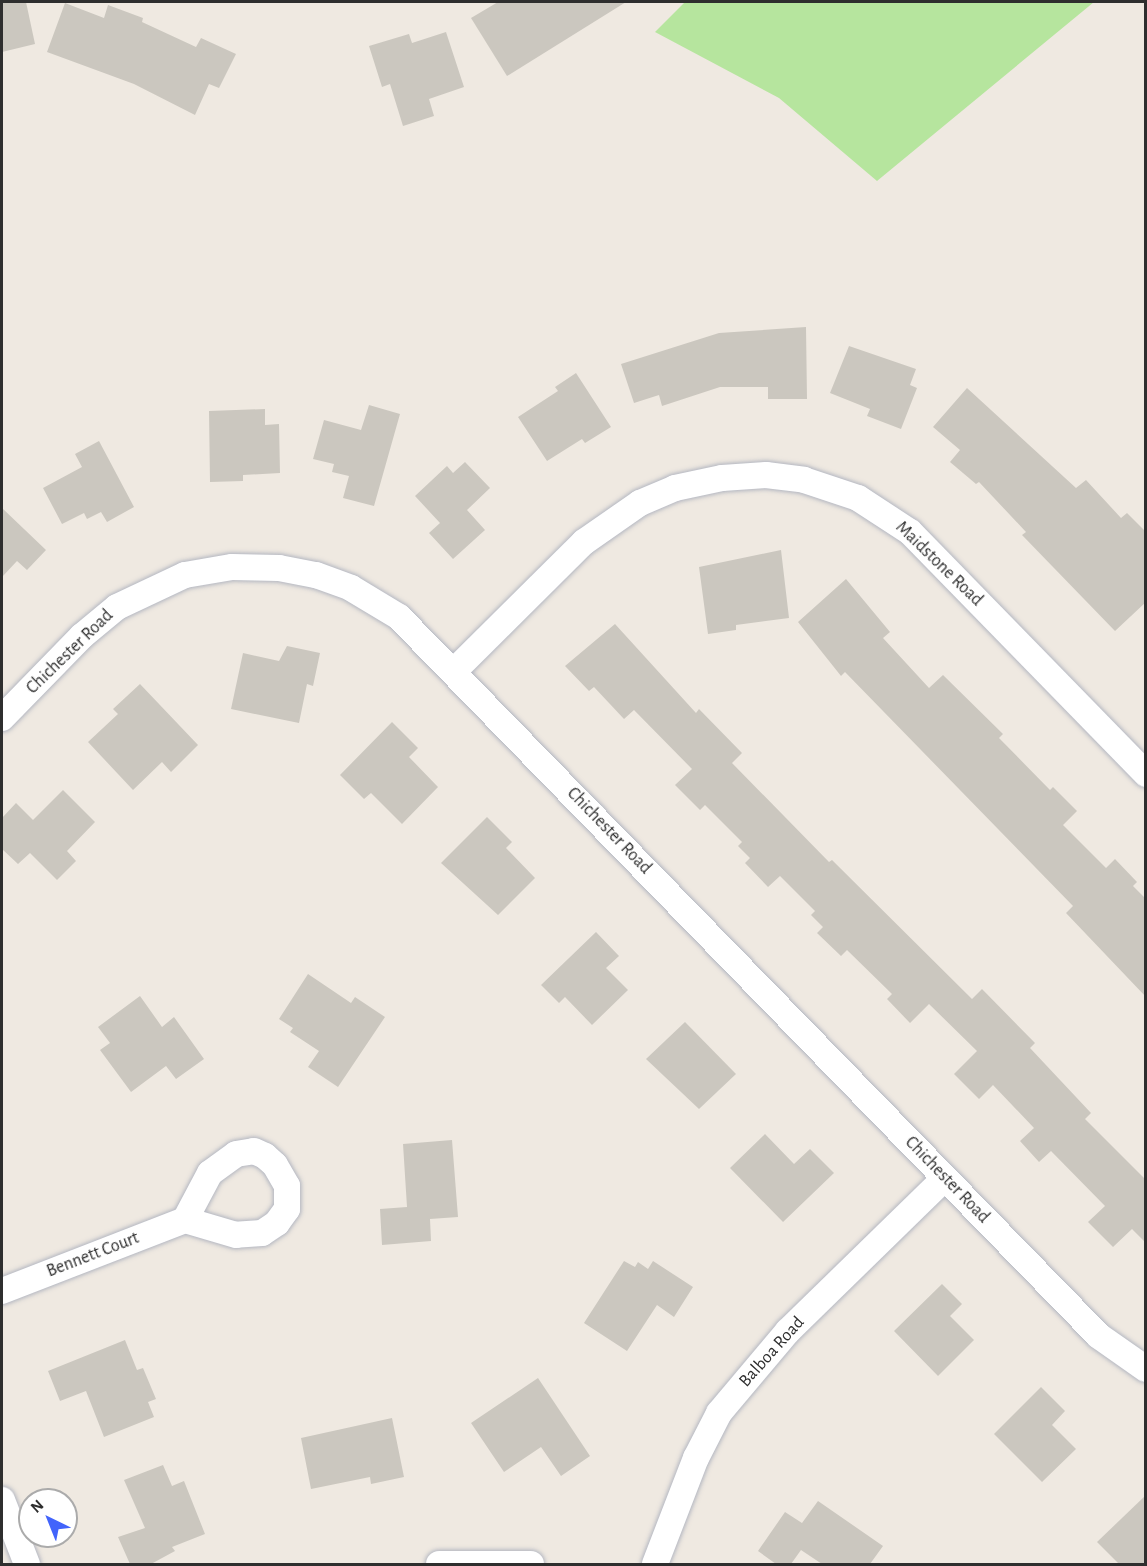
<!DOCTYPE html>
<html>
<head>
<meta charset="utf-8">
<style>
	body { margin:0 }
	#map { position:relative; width:1147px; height:1566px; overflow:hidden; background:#efe9e1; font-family:"Alegreya Sans",sans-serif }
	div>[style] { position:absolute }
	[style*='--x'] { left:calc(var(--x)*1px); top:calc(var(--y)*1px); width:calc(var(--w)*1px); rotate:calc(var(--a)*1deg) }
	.green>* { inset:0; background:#b6e59e }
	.building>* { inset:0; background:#cbc7bf }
	.roads { filter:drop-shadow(0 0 2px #b4b7c1) drop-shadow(0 0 2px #b4b7c1) }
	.minor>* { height:26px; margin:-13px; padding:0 13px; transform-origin:13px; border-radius:13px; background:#fff }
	span { translate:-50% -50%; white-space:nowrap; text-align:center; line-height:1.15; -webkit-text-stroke:5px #fff; paint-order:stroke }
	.street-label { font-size:18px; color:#2e2e2e }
	.frame { position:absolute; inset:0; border:3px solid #2e2e2e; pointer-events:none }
	.north { position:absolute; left:18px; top:1488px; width:60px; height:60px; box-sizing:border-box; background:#fff; border:2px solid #ababab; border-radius:50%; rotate:317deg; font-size:16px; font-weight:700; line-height:24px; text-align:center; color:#2e2e2e }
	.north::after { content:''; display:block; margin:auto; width:21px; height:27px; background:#4264fb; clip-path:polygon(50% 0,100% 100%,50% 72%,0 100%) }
</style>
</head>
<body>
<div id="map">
	<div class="green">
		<i style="clip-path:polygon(685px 2px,1094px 2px,877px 181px,779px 98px,655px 32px)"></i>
	</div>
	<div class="building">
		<i style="clip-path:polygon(2px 2px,26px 2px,35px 44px,2px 52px)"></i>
		<i style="clip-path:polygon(498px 2px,626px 2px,507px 76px,471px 18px)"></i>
		<i style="clip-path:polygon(65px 3px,104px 18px,108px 5px,143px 18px,142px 22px,196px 47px,201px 38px,236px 54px,219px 88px,209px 84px,195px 115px,134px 84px,47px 52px)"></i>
		<i style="clip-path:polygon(446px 32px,464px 87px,429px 99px,434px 116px,403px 126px,390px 84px,382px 87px,369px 46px,409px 34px,412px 43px)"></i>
		<i style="clip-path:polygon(806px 327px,807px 399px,768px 399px,768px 387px,720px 387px,662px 406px,659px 395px,634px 403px,621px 364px,719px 333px)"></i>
		<i style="clip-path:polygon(849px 346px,916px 369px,910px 385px,917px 388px,901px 429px,867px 416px,870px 409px,830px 393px)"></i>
		<i style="clip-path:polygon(576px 373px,611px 427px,585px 443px,582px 439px,547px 461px,518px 417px,558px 391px,555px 387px)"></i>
		<i style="clip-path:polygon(967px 388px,1076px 488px,1086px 480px,1121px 518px,1127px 513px,1146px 532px,1146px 602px,1115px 631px,1022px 535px,1026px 532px,979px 482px,976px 484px,950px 462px,960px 450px,933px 427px)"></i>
		<i style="clip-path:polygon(369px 405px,400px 414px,374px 506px,343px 498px,349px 476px,332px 472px,334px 464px,313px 459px,324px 420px,361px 430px)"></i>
		<i style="clip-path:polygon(265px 409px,265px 425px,279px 424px,280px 473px,243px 475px,243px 481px,210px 482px,209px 411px)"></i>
		<i style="clip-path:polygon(99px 441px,134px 507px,107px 522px,101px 512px,87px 519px,84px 513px,62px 524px,43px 488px,82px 467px,75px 454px)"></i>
		<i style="clip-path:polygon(465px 462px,490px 488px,467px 510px,485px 530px,453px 559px,429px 533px,440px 523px,415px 496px,447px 466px,453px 473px)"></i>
		<i style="clip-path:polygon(2px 508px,46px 550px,27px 570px,17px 561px,2px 577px)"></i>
		<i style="clip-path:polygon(781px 550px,789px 618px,736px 625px,736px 630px,708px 634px,699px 567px)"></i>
		<i style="clip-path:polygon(846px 579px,890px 632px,883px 638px,929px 688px,943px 675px,1003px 734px,999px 738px,1050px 790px,1053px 787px,1077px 811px,1063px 825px,1106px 868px,1115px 859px,1137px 882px,1133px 886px,1146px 899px,1146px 997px,1066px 913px,1073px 906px,845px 672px,841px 676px,798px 622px)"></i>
		<i style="clip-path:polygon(615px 624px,696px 713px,699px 709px,742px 753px,732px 763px,829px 862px,832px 860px,972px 999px,982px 989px,1035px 1043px,1030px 1048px,1091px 1113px,1085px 1119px,1146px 1180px,1146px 1243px,1132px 1229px,1113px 1247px,1088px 1222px,1105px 1206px,1051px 1151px,1039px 1162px,1020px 1141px,1034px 1128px,993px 1085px,979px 1099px,954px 1074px,977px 1051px,929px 1004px,910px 1023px,887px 999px,892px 994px,847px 950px,841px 956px,817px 933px,823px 927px,811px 915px,815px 911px,780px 876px,768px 887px,745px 863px,750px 858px,738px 846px,742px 842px,705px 805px,700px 810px,675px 785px,692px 769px,634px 710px,624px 719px,594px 687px,589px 691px,565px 666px)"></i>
		<i style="clip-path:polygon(287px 646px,320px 653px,313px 686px,307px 684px,299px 723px,231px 709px,243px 653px,279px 661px)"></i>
		<i style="clip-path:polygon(140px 684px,198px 745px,171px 772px,162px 762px,133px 790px,88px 742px,118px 714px,113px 709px)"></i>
		<i style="clip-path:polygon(392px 722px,418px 748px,409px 757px,438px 787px,402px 824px,371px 793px,364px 799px,340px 775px)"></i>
		<i style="clip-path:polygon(63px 790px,95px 822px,67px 851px,76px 861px,57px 880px,30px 853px,18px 864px,2px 849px,2px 818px,16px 803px,33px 820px)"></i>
		<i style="clip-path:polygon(487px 817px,512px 842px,506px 848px,535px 878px,498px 915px,441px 863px)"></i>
		<i style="clip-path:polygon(596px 932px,619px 956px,606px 968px,628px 990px,592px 1025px,565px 997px,559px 1003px,541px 985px)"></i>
		<i style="clip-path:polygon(308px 974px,351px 1003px,355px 997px,385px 1017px,338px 1087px,308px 1067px,319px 1051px,290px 1032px,293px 1028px,279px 1019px)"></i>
		<i style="clip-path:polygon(140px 996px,162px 1027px,174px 1017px,204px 1059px,176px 1079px,166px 1066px,131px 1092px,100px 1050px,110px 1043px,98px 1027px)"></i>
		<i style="clip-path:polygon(685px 1022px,736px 1074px,699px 1109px,646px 1059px)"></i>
		<i style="clip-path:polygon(765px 1134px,794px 1164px,810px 1149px,834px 1173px,783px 1222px,730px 1168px)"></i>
		<i style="clip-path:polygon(452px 1140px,458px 1217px,430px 1219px,431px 1241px,382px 1245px,380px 1209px,407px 1207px,403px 1144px)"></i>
		<i style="clip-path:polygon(624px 1261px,635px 1267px,638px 1262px,648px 1269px,653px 1261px,693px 1287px,674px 1317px,657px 1305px,627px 1351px,584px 1323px)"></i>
		<i style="clip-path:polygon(942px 1284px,962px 1304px,950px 1316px,974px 1340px,938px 1376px,894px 1331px)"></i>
		<i style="clip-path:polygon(125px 1340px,137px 1370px,143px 1368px,156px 1399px,148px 1402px,154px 1417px,104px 1437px,86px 1391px,60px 1401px,48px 1371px)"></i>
		<i style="clip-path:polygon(538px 1378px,590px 1456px,561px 1476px,541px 1447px,504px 1472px,471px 1423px)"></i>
		<i style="clip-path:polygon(1041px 1387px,1065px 1411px,1052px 1425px,1076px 1449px,1042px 1482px,994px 1434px)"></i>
		<i style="clip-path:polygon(392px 1418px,404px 1477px,371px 1484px,370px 1477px,311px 1489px,301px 1438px)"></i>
		<i style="clip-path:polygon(163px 1465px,172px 1486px,184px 1481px,205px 1534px,172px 1547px,175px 1551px,151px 1564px,130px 1564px,118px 1537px,145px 1528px,124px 1480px)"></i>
		<i style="clip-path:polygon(1146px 1495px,1146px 1564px,1119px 1564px,1097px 1542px)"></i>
		<i style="clip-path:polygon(818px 1501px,883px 1546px,870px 1564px,822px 1564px,801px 1550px,791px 1564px,776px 1564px,758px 1551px,785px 1512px,802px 1523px)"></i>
	</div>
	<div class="roads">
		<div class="minor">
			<i style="--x:454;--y:671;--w:183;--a:-44.8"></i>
			<i style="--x:584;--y:542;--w:68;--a:-34.9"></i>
			<i style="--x:640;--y:503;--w:38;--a:-23"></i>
			<i style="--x:675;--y:488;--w:48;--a:-12"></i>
			<i style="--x:722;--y:478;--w:44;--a:-3.9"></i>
			<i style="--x:766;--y:475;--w:38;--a:7"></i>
			<i style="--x:804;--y:480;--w:57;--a:18.4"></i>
			<i style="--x:858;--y:498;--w:62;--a:33.2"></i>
			<i style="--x:910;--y:532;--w:338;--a:45.7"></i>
			<i style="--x:2;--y:718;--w:115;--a:-45.7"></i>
			<i style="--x:82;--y:636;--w:45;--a:-39.6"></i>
			<i style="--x:117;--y:607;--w:75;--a:-25.2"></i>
			<i style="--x:185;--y:575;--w:48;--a:-9.7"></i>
			<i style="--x:232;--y:567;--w:47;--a:1.2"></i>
			<i style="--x:279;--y:568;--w:38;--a:11"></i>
			<i style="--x:316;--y:575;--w:37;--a:20"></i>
			<i style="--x:351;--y:588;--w:56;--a:31.1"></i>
			<i style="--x:399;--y:617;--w:1003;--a:45.77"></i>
			<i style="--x:1099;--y:1336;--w:57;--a:35.1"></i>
			<i style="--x:2;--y:1291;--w:196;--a:-21.2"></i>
			<i style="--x:185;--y:1220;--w:53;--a:-62"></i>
			<i style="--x:210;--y:1173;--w:32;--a:-36"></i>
			<i style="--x:236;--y:1154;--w:18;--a:-9"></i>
			<i style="--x:254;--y:1151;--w:12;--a:24"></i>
			<i style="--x:265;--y:1156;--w:13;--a:42"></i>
			<i style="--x:275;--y:1165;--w:24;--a:60"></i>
			<i style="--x:287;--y:1186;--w:23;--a:90"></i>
			<i style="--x:287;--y:1209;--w:17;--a:126"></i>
			<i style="--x:277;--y:1223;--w:18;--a:146"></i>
			<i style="--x:262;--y:1233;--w:26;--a:176"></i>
			<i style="--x:236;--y:1235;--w:53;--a:-163.6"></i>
			<i style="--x:2;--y:1500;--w:69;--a:68.7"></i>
			<i style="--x:439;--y:1564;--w:92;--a:0"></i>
			<i style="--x:655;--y:1564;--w:114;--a:-68.9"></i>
			<i style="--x:696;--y:1458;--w:51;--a:-62.9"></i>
			<i style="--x:719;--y:1413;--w:107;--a:-49.9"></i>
			<i style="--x:788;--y:1331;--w:219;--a:-44.3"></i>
		</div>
	</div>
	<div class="street-label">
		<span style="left:939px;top:564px;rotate:44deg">Maidstone Road</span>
		<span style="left:70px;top:652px;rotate:-44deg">Chichester Road</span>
		<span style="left:609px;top:831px;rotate:46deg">Chichester Road</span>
		<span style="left:947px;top:1180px;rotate:46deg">Chichester Road</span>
		<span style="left:93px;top:1255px;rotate:-21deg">Bennett Court</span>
		<span style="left:772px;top:1352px;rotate:-48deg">Balboa Road</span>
	</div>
	<div class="frame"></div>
	<div class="north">N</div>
</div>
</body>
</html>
